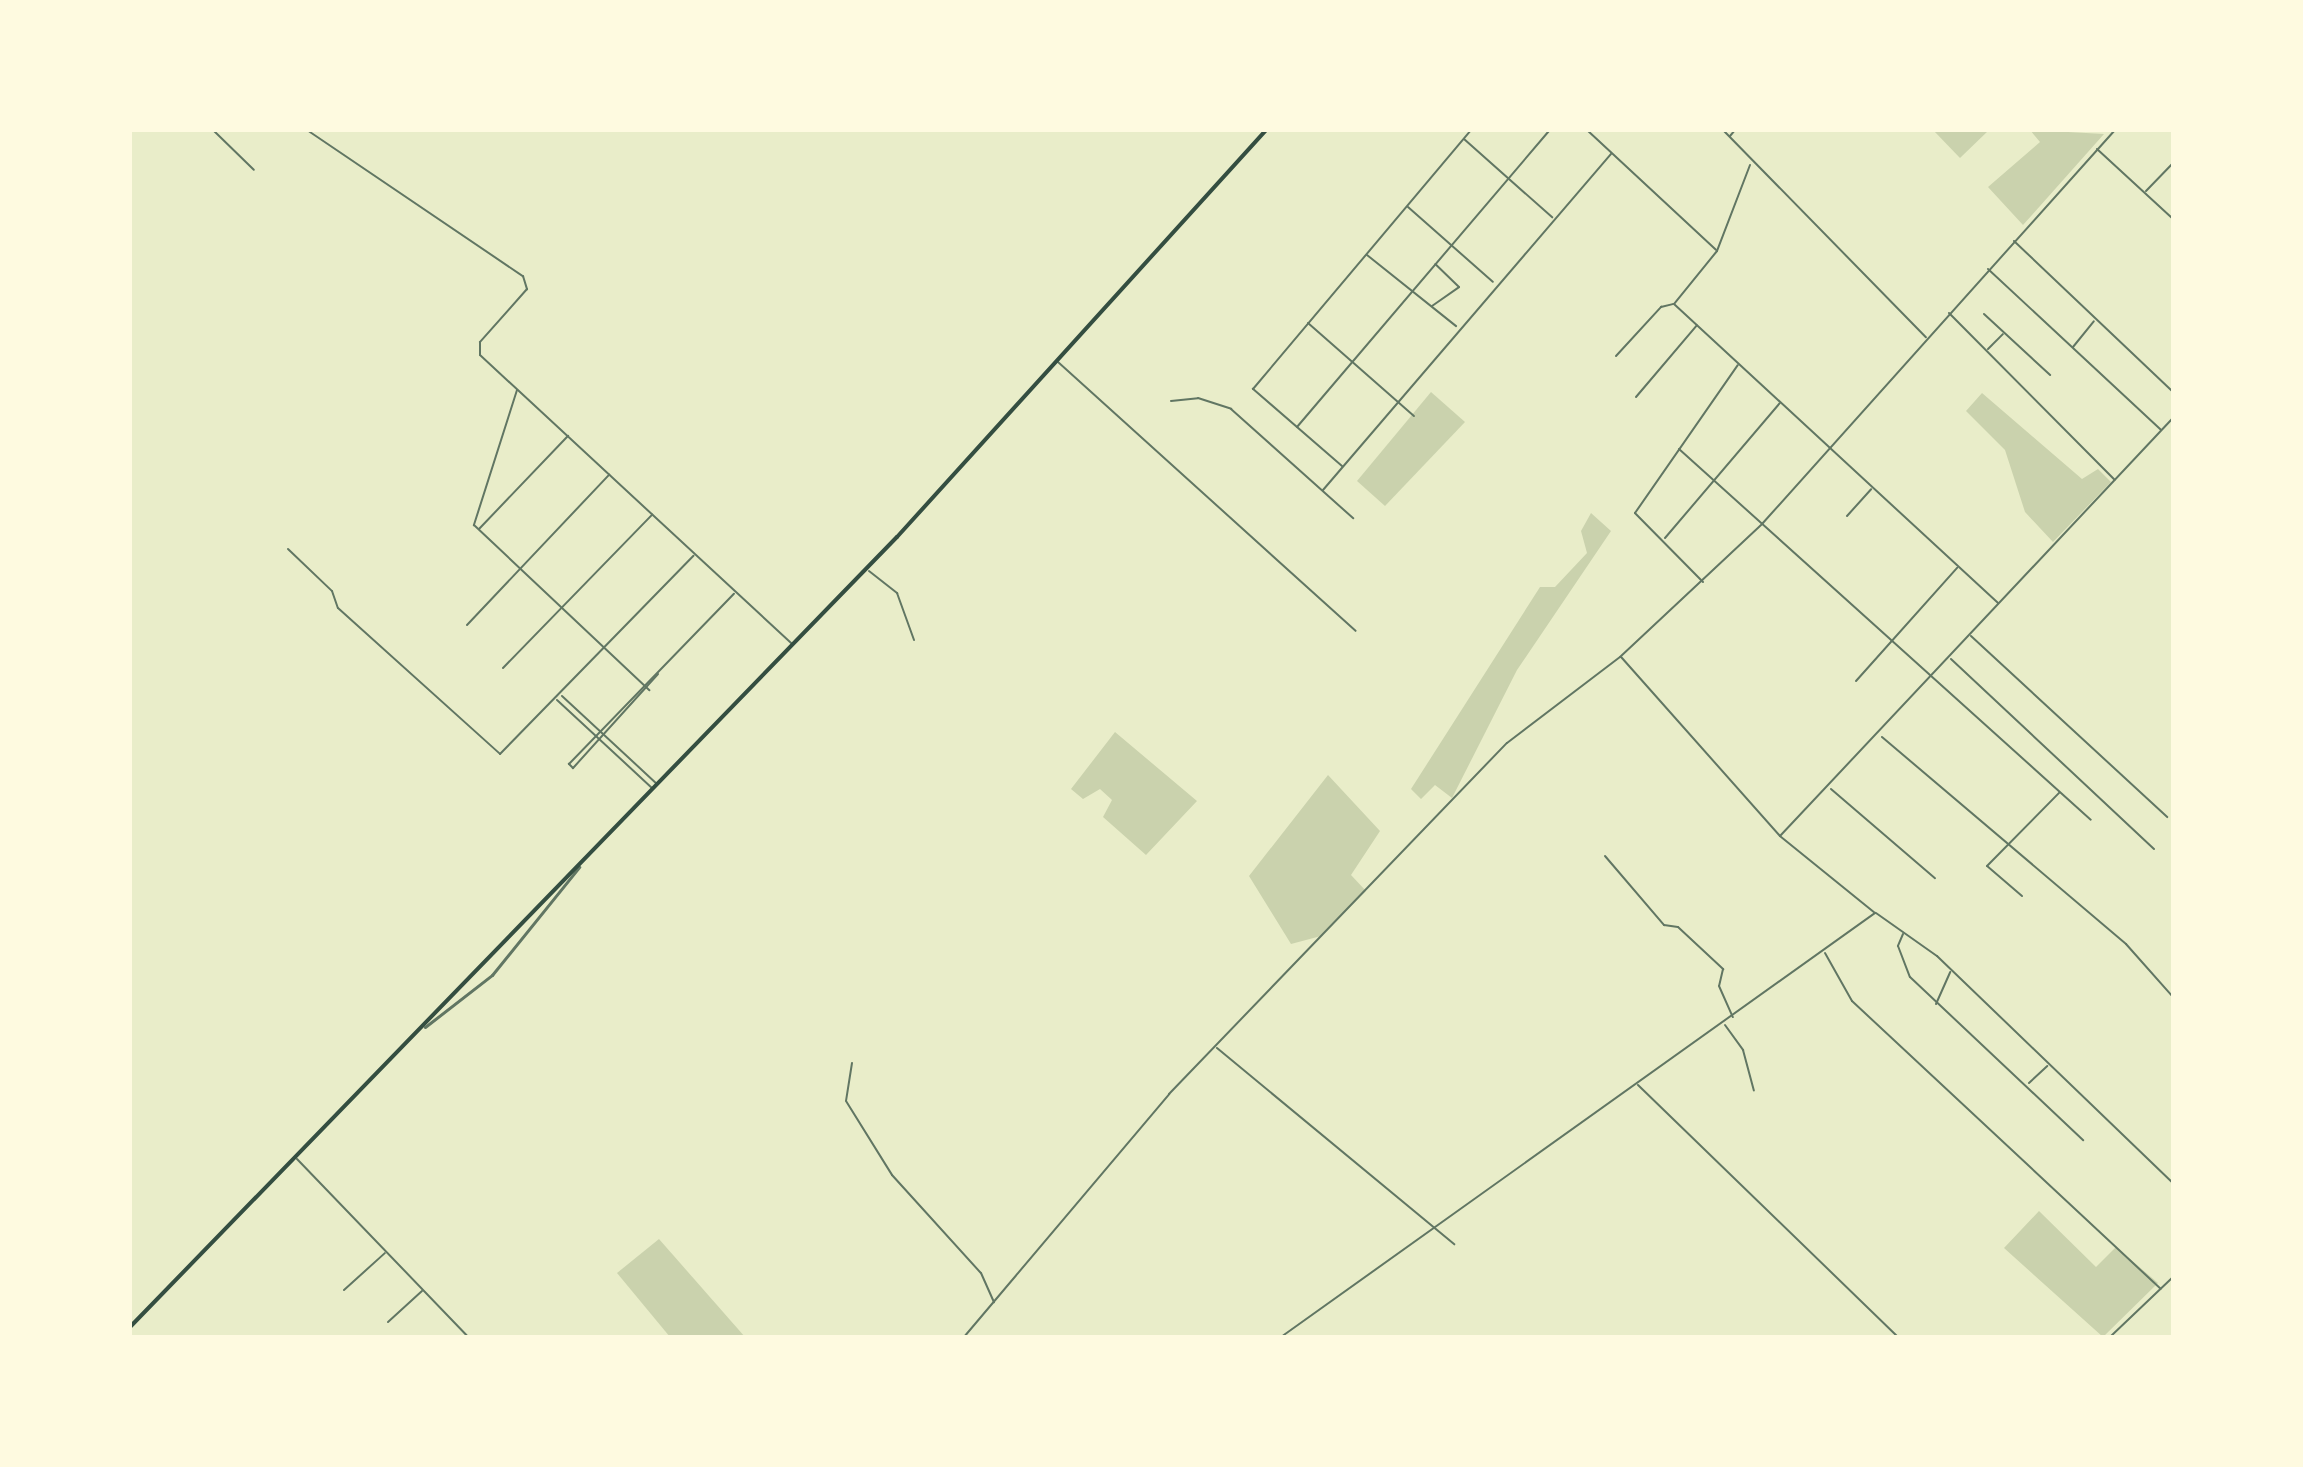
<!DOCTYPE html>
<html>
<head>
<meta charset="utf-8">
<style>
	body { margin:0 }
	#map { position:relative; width:2303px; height:1467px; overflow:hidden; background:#e9edc9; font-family:"Space Grotesk",sans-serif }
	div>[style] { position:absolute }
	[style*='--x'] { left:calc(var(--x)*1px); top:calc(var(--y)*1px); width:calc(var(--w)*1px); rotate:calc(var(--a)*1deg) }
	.green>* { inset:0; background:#cad2ad }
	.minor>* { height:2px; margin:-1px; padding:0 1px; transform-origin:1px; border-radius:1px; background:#617663 }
	.tertiary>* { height:3px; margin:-1.5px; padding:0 1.5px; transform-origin:1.5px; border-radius:1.5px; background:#617663 }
	.trunk>* { height:4px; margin:-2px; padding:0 2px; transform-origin:2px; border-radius:2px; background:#344e41 }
	span { translate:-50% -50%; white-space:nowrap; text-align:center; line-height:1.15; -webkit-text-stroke:7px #fefae0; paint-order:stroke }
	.frame { position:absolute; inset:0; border:132px solid #fefae0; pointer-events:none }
</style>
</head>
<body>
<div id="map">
	<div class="green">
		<i style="clip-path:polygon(1933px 130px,1989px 130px,1960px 158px)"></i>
		<i style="clip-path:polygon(2030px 130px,2104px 134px,2023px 225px,1988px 187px,2040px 142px)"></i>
		<i style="clip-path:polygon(1431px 392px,1465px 422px,1385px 506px,1357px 481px)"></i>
		<i style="clip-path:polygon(1982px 393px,2082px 479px,2098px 469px,2111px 482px,2053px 542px,2025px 512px,2005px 450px,1966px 411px)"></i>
		<i style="clip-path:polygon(1591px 513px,1611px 531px,1517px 670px,1452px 798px,1435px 785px,1421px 799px,1411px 789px,1540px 587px,1555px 587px,1587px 553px,1581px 531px)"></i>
		<i style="clip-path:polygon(1115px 732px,1197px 801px,1146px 855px,1103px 817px,1112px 800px,1100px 789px,1083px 799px,1071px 789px)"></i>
		<i style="clip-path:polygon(1328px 775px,1380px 831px,1351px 875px,1366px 891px,1321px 936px,1291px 944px,1249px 876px)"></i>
		<i style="clip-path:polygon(2039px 1211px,2096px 1267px,2116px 1247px,2158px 1283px,2103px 1337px,2004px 1248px)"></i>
		<i style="clip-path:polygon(659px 1239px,745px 1337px,670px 1337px,617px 1273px)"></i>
	</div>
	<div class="minor">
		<i style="--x:213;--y:130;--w:57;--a:44.3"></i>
		<i style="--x:307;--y:130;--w:261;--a:34.1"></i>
		<i style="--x:523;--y:276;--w:14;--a:73"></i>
		<i style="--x:527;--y:289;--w:71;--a:131.6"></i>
		<i style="--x:480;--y:342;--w:13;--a:90"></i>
		<i style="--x:480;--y:355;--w:424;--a:42.8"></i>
		<i style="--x:1587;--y:130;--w:176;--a:42.9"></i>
		<i style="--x:1723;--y:130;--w:290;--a:45.6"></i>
		<i style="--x:1730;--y:136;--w:8;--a:-50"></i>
		<i style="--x:1464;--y:139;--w:118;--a:41.6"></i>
		<i style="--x:2097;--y:149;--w:103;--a:42.6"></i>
		<i style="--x:1750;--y:165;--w:92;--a:111"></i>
		<i style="--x:1717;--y:251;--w:68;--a:129.1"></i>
		<i style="--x:1674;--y:304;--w:441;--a:42.7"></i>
		<i style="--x:2146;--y:191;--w:39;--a:-46"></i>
		<i style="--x:1408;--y:207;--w:113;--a:41.4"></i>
		<i style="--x:2014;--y:241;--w:219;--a:43.5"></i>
		<i style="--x:1367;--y:255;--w:114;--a:38.6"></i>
		<i style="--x:1988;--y:269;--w:236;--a:42.9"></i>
		<i style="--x:1432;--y:306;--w:33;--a:-35"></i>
		<i style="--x:1459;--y:287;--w:33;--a:-136"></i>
		<i style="--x:1949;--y:313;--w:235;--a:45.2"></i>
		<i style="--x:1984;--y:314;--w:90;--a:42.7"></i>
		<i style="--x:1308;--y:323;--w:141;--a:41.3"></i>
		<i style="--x:2073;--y:347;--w:33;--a:-51"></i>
		<i style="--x:1988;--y:349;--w:21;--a:-45"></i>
		<i style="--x:1616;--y:356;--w:67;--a:-47.4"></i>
		<i style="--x:1661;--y:307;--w:12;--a:-14"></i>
		<i style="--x:1058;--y:362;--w:401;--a:42.1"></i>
		<i style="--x:517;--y:390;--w:142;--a:107.7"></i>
		<i style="--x:474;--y:525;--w:241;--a:43.3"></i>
		<i style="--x:1636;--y:397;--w:94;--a:-49.7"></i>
		<i style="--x:1171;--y:401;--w:27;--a:-6"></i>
		<i style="--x:1198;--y:398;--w:35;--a:18"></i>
		<i style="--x:1231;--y:409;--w:164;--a:41.8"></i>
		<i style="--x:1297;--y:427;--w:390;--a:-49.6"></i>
		<i style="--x:1679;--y:449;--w:554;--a:42"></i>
		<i style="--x:1342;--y:466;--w:118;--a:-139.1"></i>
		<i style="--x:1253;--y:389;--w:339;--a:-49.9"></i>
		<i style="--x:1323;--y:490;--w:443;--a:-49.4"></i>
		<i style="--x:1847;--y:516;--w:36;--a:-48"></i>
		<i style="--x:479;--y:529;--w:129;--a:-46.3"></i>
		<i style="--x:1665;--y:538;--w:177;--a:-49.6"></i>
		<i style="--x:288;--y:549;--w:61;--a:43.7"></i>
		<i style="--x:332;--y:591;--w:18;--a:71"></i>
		<i style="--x:338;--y:608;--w:218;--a:42"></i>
		<i style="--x:500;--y:754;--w:277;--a:-45.7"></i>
		<i style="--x:869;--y:571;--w:36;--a:38"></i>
		<i style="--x:897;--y:593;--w:50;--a:70.1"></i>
		<i style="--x:1703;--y:582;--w:97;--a:-134.6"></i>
		<i style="--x:1635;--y:513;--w:180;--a:-55.2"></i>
		<i style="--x:467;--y:625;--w:207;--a:-46.6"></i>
		<i style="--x:1971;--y:636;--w:267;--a:42.7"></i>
		<i style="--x:1951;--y:659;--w:278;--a:43.1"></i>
		<i style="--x:503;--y:668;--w:214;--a:-45.8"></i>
		<i style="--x:658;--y:674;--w:127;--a:132.1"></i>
		<i style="--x:573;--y:768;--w:6;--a:-135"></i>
		<i style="--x:569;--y:764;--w:237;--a:-45.9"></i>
		<i style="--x:1856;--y:681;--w:152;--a:-48.2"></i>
		<i style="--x:562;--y:696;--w:129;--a:42.8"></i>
		<i style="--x:557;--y:700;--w:129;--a:42.8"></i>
		<i style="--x:1882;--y:737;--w:320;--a:40.3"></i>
		<i style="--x:2126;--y:944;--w:71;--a:48.4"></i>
		<i style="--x:1831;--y:789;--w:137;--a:40.6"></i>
		<i style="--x:1780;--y:836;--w:574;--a:-46.77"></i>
		<i style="--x:1605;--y:856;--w:91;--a:49.5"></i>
		<i style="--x:1664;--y:925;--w:14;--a:8"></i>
		<i style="--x:1678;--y:927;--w:62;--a:43"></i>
		<i style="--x:1723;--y:969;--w:17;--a:103"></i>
		<i style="--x:1719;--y:986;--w:34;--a:66"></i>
		<i style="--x:2022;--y:896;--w:46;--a:-139.4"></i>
		<i style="--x:1987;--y:866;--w:103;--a:-45.4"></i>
		<i style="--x:1876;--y:913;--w:75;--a:35.2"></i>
		<i style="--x:1937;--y:956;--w:327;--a:43.9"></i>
		<i style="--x:1903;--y:934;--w:13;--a:113"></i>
		<i style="--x:1898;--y:946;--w:33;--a:69"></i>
		<i style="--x:1910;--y:977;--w:238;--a:43.3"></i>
		<i style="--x:1825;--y:953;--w:55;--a:60.6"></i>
		<i style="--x:1852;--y:1001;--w:422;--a:43"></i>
		<i style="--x:1936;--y:1004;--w:35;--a:-66"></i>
		<i style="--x:1725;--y:1025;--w:31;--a:54"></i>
		<i style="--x:1743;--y:1050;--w:42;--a:75"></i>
		<i style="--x:1217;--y:1048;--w:308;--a:39.6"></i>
		<i style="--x:852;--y:1063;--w:38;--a:99"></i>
		<i style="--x:846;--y:1101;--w:87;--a:58.1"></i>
		<i style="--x:892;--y:1175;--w:132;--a:47.8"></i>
		<i style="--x:981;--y:1273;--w:32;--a:66"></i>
		<i style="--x:2029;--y:1083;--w:25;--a:-43"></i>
		<i style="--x:1638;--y:1085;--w:362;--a:44.1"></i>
		<i style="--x:297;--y:1159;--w:247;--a:46.1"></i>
		<i style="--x:344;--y:1290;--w:55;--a:-42.1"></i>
		<i style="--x:388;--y:1322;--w:46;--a:-42.4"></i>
		<i style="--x:964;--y:1337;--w:318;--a:-49.8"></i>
		<i style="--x:1169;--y:1094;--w:487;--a:-46.1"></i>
		<i style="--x:1507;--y:743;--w:142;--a:-37.3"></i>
		<i style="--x:1620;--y:657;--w:195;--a:-43.1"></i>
		<i style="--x:1762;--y:524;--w:529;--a:-48.14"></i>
		<i style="--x:1281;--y:1337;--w:730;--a:-35.52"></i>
		<i style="--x:1875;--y:913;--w:122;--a:-141"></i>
		<i style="--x:1780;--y:836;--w:239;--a:-131.6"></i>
		<i style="--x:2110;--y:1337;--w:87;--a:-43.6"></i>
	</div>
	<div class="tertiary">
		<i style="--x:425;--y:1027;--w:85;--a:-37.8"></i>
		<i style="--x:492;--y:975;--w:139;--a:-51.1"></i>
	</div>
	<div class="trunk">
		<i style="--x:130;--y:1327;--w:1101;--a:-45.85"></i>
		<i style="--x:897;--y:537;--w:549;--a:-47.8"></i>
	</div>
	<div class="frame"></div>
</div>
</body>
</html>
